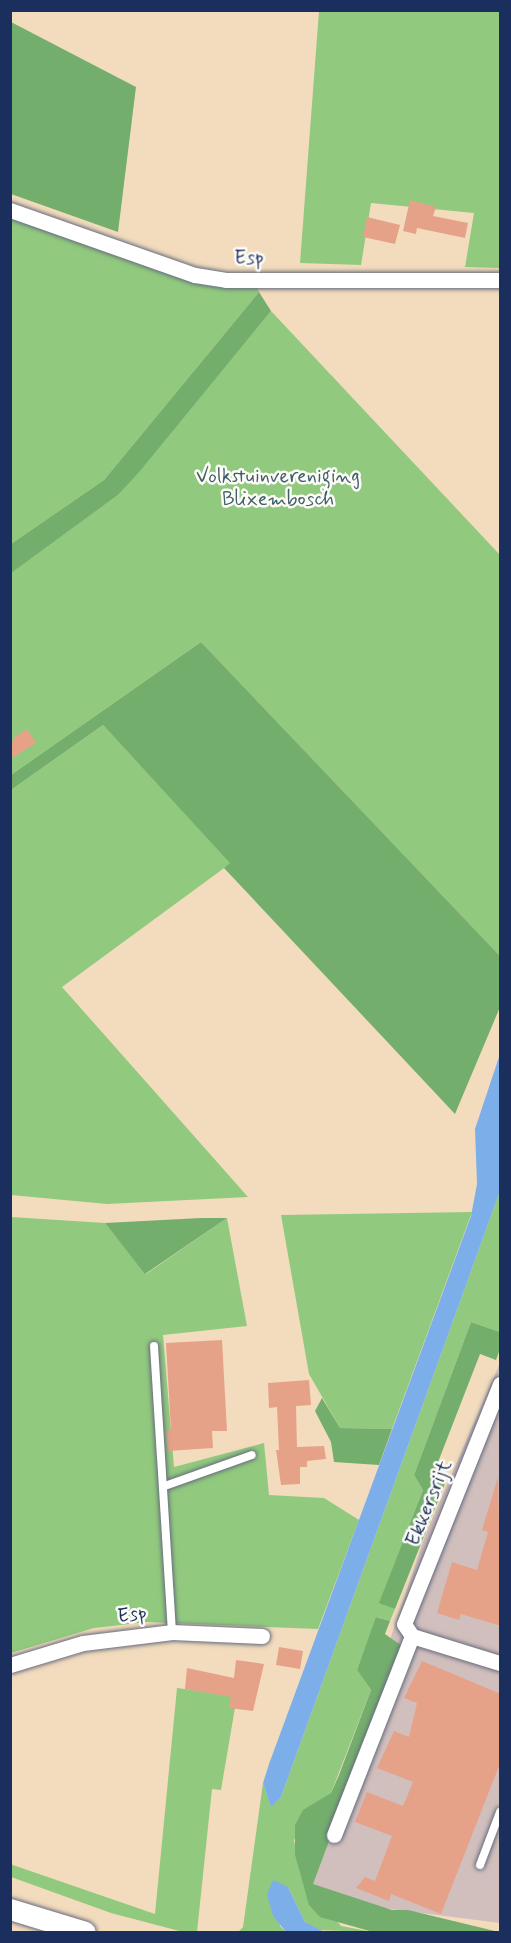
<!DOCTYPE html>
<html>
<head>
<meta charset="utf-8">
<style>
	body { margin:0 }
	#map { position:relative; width:511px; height:1943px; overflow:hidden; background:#f3dcbd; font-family:Mynerve,sans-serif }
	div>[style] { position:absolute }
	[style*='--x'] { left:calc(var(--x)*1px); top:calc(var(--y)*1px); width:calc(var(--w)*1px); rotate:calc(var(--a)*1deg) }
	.industrial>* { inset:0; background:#d1bfbe }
	.green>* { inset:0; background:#91ca7e }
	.forest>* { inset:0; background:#74ae6d }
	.water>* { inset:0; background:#7cafe9 }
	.building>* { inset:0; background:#e6a288 }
	.roads { filter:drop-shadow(0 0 2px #676c7f) drop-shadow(0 0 2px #676c7f) }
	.service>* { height:8px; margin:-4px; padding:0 4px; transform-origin:4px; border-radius:4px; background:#fff }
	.minor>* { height:15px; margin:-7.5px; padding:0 7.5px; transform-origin:7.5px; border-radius:7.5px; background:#fff }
	.secondary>* { height:21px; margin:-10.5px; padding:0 10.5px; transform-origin:10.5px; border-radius:10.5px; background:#fff }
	span { translate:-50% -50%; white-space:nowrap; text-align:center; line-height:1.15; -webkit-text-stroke:5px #fdfcf7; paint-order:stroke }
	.street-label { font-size:20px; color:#1b2f5e }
	.park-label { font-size:20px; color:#3e5e68 }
	.frame { position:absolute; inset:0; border:12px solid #1b2f5e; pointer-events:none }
</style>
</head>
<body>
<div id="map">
	<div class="industrial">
		<i style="clip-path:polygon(500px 1363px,500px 1923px,303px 1898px,426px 1533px)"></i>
	</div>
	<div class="green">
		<i style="clip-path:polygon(319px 11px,500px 11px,500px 268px,465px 267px,474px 213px,371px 203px,361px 265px,300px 263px)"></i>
		<i style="clip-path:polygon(10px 217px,156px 270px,206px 283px,256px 285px,259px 292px,104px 480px,11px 544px)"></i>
		<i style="clip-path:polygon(271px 311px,500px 555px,500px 956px,201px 642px,11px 775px,10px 573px,118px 495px)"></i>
		<i style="clip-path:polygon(103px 725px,231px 863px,62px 987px,248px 1197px,107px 1204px,11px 1195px,11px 790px)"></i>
		<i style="clip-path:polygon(500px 1191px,500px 1332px,471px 1322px,414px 1475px,423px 1490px,380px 1602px,395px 1609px,390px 1621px,377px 1617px,357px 1670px,371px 1690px,331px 1793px,315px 1804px,294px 1840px,300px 1873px,341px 1926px,373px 1932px,316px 1930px,305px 1922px,288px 1887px,280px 1926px,286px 1932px,238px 1932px,243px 1927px,263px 1783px,271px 1806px,281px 1797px)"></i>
		<i style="clip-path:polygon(472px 1212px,392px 1429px,340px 1428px,309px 1374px,281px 1215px)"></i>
		<i style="clip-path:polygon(11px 1217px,105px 1223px,146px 1274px,227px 1218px,247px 1326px,163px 1335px,174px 1467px,264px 1443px,269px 1495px,324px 1498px,359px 1520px,318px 1629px,147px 1622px,94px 1628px,11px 1653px)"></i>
		<i style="clip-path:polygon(177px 1688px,237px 1696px,221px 1790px,212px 1789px,197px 1932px,183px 1932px,111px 1913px,11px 1877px,10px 1864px,155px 1914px)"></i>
	</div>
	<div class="forest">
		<i style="clip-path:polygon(11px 22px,136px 87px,118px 232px,11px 194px)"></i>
		<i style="clip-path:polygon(259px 292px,271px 311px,140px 471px,118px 495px,11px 573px,11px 544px,104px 480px)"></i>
		<i style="clip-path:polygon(201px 642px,500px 956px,500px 1007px,455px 1114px,224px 868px,230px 863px,103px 725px,11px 790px,11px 775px)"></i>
		<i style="clip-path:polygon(201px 1218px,227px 1218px,145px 1274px,105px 1223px)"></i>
		<i style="clip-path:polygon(471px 1322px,500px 1332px,500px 1349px,496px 1360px,480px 1354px,433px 1475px,446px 1481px,395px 1609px,379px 1603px,423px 1490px,414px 1475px)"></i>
		<i style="clip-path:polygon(322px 1398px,340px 1428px,392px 1429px,379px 1465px,334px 1462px,331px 1442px,315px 1411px)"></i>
		<i style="clip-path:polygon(376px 1617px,390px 1621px,385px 1634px,402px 1646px,313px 1884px,392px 1910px,408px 1910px,499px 1932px,373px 1932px,320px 1917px,309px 1905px,295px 1855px,295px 1825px,303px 1810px,331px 1793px,339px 1775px,371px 1690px,357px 1670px)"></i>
	</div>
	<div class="water">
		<i style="clip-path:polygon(500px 1054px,500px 1191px,281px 1797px,271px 1807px,263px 1783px,269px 1764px,471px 1216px,477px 1184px,475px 1129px)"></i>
		<i style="clip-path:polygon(273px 1880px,288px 1887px,305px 1922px,324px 1932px,286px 1932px,273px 1916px,267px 1894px)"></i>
	</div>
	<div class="building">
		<i style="clip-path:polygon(410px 200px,436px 207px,433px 216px,468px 223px,465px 238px,417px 228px,416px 234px,403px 231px)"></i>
		<i style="clip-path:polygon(367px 217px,400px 225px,395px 244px,363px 237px)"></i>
		<i style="clip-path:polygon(27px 729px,36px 743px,10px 759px,13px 738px)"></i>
		<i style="clip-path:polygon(222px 1340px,227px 1431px,212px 1431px,213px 1448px,168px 1451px,166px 1431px,171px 1430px,166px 1343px)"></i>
		<i style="clip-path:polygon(309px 1380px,311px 1405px,296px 1406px,297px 1447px,324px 1446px,326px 1459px,307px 1461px,307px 1467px,300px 1467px,300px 1484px,281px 1485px,276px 1450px,279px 1450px,277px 1407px,269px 1408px,268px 1383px)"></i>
		<i style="clip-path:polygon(498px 1477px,501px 1626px,461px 1614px,459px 1620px,437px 1613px,452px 1562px,477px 1570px,488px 1532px,482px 1530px)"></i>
		<i style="clip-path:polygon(279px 1647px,303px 1651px,300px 1669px,276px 1665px)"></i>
		<i style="clip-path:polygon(236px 1660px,264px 1664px,253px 1711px,229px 1708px,231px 1697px,185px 1689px,187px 1668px,234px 1678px)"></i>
		<i style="clip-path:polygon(422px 1661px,501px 1694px,501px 1761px,441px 1914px,391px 1894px,389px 1901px,356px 1888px,365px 1877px,375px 1881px,392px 1836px,355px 1822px,367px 1792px,403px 1806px,413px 1782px,377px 1768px,394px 1731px,409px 1737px,417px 1703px,404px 1698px)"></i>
	</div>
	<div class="roads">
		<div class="service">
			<i style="--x:154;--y:1346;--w:287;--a:86.4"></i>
			<i style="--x:165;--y:1486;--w:92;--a:-19.6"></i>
			<i style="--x:480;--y:1865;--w:57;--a:-69.3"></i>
		</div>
		<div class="minor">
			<i style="--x:10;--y:210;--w:196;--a:19.4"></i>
			<i style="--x:195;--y:275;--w:31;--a:9"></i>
			<i style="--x:226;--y:280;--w:274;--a:0"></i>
			<i style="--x:500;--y:1384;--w:258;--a:111.8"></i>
			<i style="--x:404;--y:1624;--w:14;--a:56"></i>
			<i style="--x:412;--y:1636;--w:92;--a:17.1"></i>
			<i style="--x:10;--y:1665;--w:76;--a:-16.8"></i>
			<i style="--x:83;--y:1643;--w:90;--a:-7"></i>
			<i style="--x:172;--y:1632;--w:90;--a:2.5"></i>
			<i style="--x:334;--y:1835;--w:214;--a:-68.6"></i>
		</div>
		<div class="secondary">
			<i style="--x:10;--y:1909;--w:78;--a:17"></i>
		</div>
	</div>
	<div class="street-label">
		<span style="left:249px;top:258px;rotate:-1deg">Esp</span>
		<span style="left:429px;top:1503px;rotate:-68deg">Ekkersrijt</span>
		<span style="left:132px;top:1615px;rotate:-7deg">Esp</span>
	</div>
	<div class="park-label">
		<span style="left:278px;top:488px">Volkstuinvereniging<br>Blixembosch</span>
	</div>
	<div class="frame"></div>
</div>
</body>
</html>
